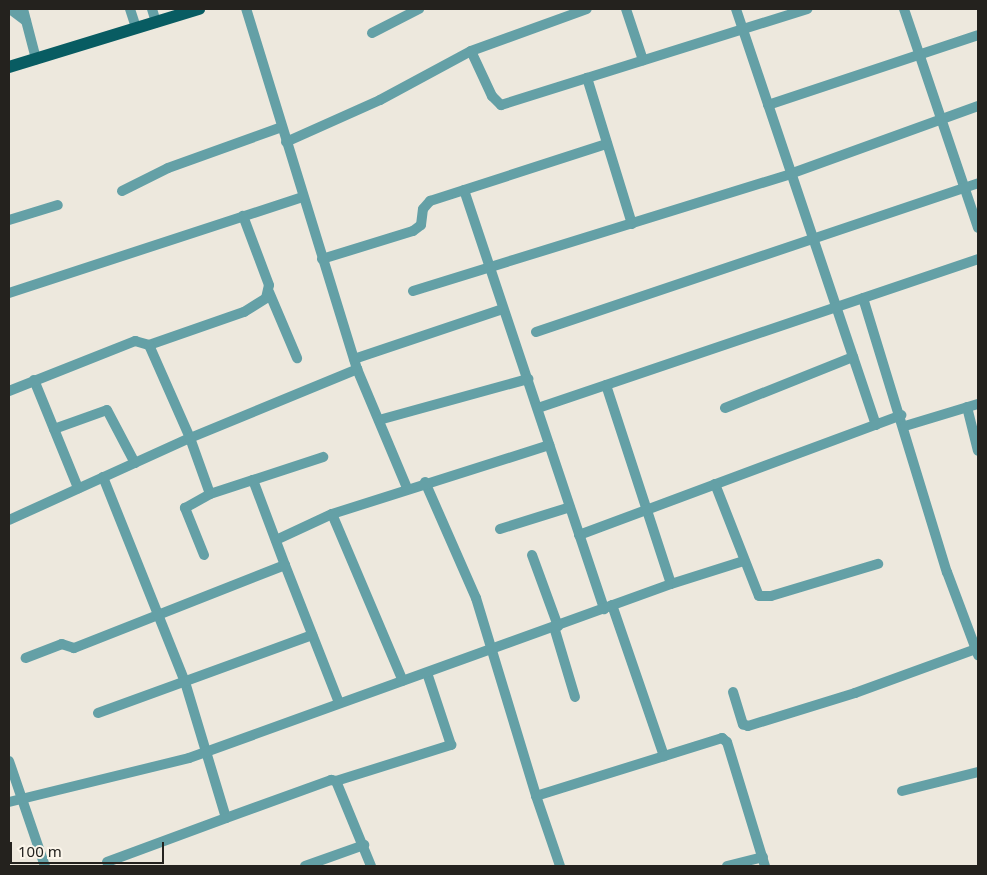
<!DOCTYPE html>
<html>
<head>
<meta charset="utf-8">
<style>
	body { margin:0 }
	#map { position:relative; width:987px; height:875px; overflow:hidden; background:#ede8dd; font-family:"Noto Sans",sans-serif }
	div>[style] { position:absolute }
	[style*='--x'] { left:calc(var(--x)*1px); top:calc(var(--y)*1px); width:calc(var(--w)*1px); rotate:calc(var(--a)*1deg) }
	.street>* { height:10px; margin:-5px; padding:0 5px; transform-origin:5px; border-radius:5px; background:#64a0a6 }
	.primary>* { height:12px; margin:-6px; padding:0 6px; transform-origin:6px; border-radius:6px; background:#085c62 }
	span { translate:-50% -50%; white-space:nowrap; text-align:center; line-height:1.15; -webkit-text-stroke:4px #fbf5ea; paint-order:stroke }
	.frame { position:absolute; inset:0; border:10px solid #24221e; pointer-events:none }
	.scale { position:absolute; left:10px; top:842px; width:154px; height:22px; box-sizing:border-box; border:2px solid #24221e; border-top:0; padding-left:6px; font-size:15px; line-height:18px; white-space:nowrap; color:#24221e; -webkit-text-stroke:4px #fbf5ea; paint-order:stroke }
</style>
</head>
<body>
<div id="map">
	<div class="street">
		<i style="--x:10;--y:9;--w:20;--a:37"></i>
		<i style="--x:23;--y:9;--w:52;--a:75.4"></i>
		<i style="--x:130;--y:9;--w:20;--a:72"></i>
		<i style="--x:152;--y:9;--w:14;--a:73"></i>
		<i style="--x:626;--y:9;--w:54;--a:71.6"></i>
		<i style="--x:736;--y:9;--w:439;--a:71.4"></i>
		<i style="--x:904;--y:9;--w:231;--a:71.3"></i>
		<i style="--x:372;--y:33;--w:53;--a:-27.1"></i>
		<i style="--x:471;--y:51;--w:50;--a:65"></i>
		<i style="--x:492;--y:96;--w:13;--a:45"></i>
		<i style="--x:501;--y:105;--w:90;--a:-17.4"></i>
		<i style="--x:768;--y:105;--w:221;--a:-18.4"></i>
		<i style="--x:286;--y:142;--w:103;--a:-24.1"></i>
		<i style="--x:380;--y:100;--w:103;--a:-28.3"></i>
		<i style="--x:471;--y:51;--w:123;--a:-19.9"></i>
		<i style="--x:464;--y:190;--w:442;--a:71.5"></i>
		<i style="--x:122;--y:191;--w:51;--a:-26.6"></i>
		<i style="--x:168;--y:168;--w:121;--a:-19.8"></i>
		<i style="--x:9;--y:220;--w:51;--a:-17"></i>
		<i style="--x:632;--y:224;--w:153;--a:-107.1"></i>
		<i style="--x:587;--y:78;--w:231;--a:-17.4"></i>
		<i style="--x:322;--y:259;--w:95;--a:-17.1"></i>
		<i style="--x:413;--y:231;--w:10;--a:-37"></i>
		<i style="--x:421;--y:225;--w:16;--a:-83"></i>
		<i style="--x:423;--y:209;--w:11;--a:-49"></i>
		<i style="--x:430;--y:201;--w:186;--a:-17.9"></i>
		<i style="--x:413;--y:291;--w:395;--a:-17.2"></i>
		<i style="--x:790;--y:174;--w:200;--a:-19.9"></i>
		<i style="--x:269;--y:292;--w:72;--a:67"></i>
		<i style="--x:9;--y:293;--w:309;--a:-18.1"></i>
		<i style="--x:863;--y:298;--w:287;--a:73"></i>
		<i style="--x:947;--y:572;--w:89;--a:69.5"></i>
		<i style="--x:536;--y:332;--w:466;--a:-18.6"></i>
		<i style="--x:149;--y:345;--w:101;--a:-19.2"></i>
		<i style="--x:244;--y:312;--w:26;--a:-32"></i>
		<i style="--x:266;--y:298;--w:13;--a:-77"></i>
		<i style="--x:269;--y:285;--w:74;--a:-110.6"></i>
		<i style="--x:354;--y:359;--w:157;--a:-18.6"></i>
		<i style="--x:357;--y:369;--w:129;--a:67.2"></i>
		<i style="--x:34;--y:380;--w:117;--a:67.8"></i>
		<i style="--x:606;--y:385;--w:209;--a:71.9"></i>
		<i style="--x:9;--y:391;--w:136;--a:-21.6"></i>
		<i style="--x:135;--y:341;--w:15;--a:16"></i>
		<i style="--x:149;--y:345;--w:102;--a:66.2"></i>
		<i style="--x:190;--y:438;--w:59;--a:70.3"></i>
		<i style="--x:210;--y:494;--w:45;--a:-18"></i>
		<i style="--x:253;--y:480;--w:91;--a:69.4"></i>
		<i style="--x:285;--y:565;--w:227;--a:158.5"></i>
		<i style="--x:74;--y:648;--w:13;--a:-162"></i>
		<i style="--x:62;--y:644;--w:39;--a:159"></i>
		<i style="--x:967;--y:407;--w:45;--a:76"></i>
		<i style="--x:538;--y:408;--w:465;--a:-18.7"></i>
		<i style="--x:725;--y:408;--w:138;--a:-21.7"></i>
		<i style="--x:379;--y:420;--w:155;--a:-15.4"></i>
		<i style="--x:905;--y:426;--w:76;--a:-16.8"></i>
		<i style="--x:54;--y:429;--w:56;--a:-19.7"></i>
		<i style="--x:107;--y:410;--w:60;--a:62.2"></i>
		<i style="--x:103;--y:477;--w:221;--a:68.2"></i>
		<i style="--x:185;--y:682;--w:142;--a:73.2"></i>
		<i style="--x:226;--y:818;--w:112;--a:-19.9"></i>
		<i style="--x:331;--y:780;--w:5;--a:11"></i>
		<i style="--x:336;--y:781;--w:92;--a:67.6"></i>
		<i style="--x:253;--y:480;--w:74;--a:-18.2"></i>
		<i style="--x:425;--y:482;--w:127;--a:66.3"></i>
		<i style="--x:476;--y:598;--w:207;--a:73.1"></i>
		<i style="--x:715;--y:484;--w:120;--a:68.6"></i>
		<i style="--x:759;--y:596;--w:12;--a:0"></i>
		<i style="--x:771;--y:596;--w:112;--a:-16.7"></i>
		<i style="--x:332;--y:514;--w:181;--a:67"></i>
		<i style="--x:9;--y:520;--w:199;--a:-24.4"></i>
		<i style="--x:190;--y:438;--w:181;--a:-22.4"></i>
		<i style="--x:357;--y:369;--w:377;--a:-107.1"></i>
		<i style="--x:500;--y:529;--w:73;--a:-17.4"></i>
		<i style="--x:579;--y:535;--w:344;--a:-20.4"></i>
		<i style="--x:276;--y:540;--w:62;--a:-24.9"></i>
		<i style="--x:332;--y:514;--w:228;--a:-17.6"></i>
		<i style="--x:204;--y:555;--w:51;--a:-112"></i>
		<i style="--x:185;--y:508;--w:29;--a:-29"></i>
		<i style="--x:532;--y:555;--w:76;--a:69.9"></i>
		<i style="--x:285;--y:565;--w:148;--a:68.6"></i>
		<i style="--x:612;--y:605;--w:160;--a:71"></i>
		<i style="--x:554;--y:627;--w:73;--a:73.3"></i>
		<i style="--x:733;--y:692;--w:34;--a:73"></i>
		<i style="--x:743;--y:724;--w:5;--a:22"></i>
		<i style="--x:748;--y:726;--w:112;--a:-17.1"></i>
		<i style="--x:855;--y:693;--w:129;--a:-20"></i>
		<i style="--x:98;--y:713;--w:228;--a:-20"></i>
		<i style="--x:9;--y:761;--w:111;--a:71.1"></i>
		<i style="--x:336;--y:781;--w:121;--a:-17.4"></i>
		<i style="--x:451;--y:745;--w:76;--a:-108.4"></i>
		<i style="--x:902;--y:791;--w:78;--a:-14"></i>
		<i style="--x:9;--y:802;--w:185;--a:-13.7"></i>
		<i style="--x:189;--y:758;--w:512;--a:-19.85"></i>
		<i style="--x:671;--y:584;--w:77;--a:-17.5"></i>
		<i style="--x:107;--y:862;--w:127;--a:-20.3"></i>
		<i style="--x:305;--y:866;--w:63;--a:-19.6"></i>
		<i style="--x:560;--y:866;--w:74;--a:-108.9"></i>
		<i style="--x:536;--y:796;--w:195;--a:-17.3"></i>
		<i style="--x:722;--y:738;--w:6;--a:39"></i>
		<i style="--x:727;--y:742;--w:130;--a:73"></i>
		<i style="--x:727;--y:866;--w:37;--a:-14"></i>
	</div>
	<div class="primary">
		<i style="--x:9;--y:67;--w:199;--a:-17"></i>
	</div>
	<div class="frame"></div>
	<div class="scale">100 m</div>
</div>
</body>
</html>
